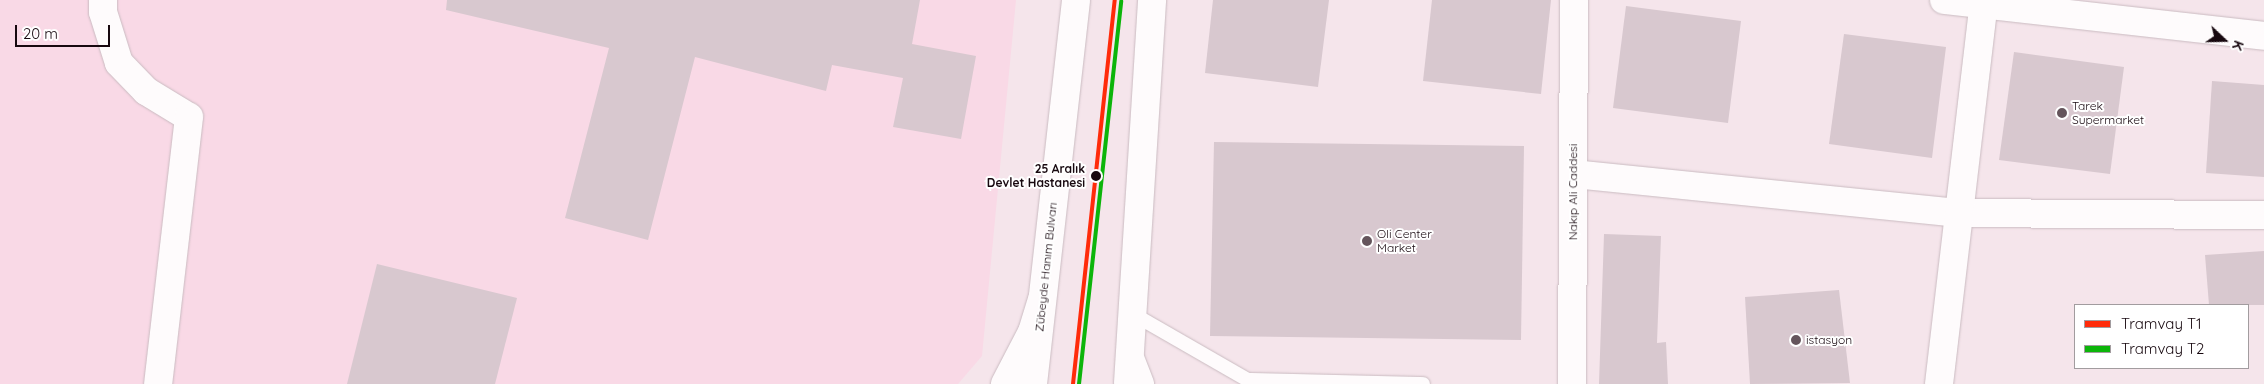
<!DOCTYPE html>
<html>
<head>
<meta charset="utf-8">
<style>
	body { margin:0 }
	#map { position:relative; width:2264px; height:384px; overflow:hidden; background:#f5e5eb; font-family:Quicksand,sans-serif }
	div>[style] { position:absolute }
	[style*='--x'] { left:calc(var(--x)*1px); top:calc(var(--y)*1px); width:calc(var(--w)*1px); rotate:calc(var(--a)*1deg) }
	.built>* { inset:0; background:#f9d9e6 }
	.building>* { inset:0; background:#d8c8cf }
	.roads { filter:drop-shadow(0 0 1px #cabbc1) drop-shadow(0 0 1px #cabbc1) }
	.lane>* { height:14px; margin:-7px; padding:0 7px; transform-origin:7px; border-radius:7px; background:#fefbfc }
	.street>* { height:28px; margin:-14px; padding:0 14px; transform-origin:14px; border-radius:14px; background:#fefbfc }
	.secondary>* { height:28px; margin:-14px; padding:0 14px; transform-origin:14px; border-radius:14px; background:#fefbfc }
	.primary>* { height:28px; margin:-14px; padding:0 14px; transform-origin:14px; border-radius:14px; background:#fefbfc }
	.tram-1>* { height:4px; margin:-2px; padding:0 2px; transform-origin:2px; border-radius:2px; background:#ff2b0a }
	.tram-2>* { height:4px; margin:-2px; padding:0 2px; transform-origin:2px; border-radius:2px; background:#0cb50a }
	.dots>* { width:14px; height:14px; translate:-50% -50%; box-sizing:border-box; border:2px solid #fff; border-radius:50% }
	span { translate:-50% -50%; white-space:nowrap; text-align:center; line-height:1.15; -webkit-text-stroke:4px #fff; paint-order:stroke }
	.poi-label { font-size:12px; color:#17080f }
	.left { translate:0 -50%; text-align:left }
	.stop-label { font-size:12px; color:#17080f; font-weight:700 }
	.right { translate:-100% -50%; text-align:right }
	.street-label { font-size:12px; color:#17080f }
	.legend { position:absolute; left:2074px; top:304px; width:175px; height:65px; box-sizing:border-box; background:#fff; border:1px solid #a29c9f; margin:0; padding:6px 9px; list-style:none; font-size:15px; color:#17080f }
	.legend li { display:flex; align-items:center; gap:10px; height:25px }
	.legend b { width:25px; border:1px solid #a29c9f }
	.north { position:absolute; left:2199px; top:15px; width:50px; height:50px; -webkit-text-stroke:4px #fff; paint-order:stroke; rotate:111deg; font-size:14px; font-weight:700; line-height:20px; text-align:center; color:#17080f }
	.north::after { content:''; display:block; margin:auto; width:18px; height:22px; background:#17080f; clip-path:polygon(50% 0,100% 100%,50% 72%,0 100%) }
	.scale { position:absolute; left:15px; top:25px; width:95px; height:22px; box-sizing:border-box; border:2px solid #17080f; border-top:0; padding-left:6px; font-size:15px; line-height:18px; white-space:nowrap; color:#17080f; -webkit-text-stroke:4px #fff; paint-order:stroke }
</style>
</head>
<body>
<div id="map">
	<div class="built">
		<i style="clip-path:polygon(0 0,1016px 0,982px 356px,958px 384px,0 384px)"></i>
	</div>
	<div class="building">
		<i style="clip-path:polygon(447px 0,920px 0,912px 44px,976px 56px,961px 139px,893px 127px,903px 78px,832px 65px,826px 91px,695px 57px,648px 240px,565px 218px,609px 48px,446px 10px)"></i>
		<i style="clip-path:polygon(1213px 0,1329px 0,1318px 87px,1205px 73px)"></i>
		<i style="clip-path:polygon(1432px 0,1551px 0,1541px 94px,1423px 81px)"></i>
		<i style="clip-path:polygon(1626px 6px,1741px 21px,1728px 123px,1613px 108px)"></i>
		<i style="clip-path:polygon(1844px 34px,1946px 47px,1932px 158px,1829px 144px)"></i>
		<i style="clip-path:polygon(2014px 52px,2124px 67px,2110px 174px,1999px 160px)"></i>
		<i style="clip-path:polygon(2212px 81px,2264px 85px,2264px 177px,2206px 173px)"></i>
		<i style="clip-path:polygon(1214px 142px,1524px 146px,1521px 340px,1210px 336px)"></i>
		<i style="clip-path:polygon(1604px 234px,1661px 236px,1657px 343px,1666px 342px,1668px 384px,1599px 384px)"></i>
		<i style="clip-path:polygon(2264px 251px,2264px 305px,2209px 305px,2205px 255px)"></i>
		<i style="clip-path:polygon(377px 264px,517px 298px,495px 384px,347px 384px)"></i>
		<i style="clip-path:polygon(1839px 290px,1850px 383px,1750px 384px,1745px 297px)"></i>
	</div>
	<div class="roads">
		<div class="lane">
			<i style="--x:1133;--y:314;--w:133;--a:29.9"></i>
			<i style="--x:1248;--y:380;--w:175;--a:1.3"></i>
		</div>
		<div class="street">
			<i style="--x:103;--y:0;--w:12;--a:90"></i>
			<i style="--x:103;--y:12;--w:53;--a:72.6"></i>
			<i style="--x:119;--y:63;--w:39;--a:46"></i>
			<i style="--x:146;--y:91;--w:50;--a:31.2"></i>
			<i style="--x:189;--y:117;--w:269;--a:96.6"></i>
			<i style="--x:1944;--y:0;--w:322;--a:6.4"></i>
			<i style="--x:1574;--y:174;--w:386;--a:5.8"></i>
			<i style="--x:1958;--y:213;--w:306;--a:0.4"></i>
			<i style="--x:1572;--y:384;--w:384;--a:-89.7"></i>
			<i style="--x:1939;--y:384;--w:387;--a:-83.3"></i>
		</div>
		<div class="secondary">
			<i style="--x:1128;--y:383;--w:384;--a:-86.4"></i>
			<i style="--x:1033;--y:384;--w:386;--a:-83.6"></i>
		</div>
		<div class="primary">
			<i style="--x:1130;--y:358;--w:28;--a:69"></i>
			<i style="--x:1005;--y:384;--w:59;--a:-62.6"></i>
			<i style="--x:1032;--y:332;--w:34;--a:-73"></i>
		</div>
	</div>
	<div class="tram-1">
		<i style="--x:1073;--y:384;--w:386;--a:-83.8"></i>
	</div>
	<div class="tram-2">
		<i style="--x:1079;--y:384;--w:385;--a:-83.7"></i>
	</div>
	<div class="dots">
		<i style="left:2062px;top:113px;background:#65555c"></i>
		<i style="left:1096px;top:176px;background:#17080f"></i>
		<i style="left:1367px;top:241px;background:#65555c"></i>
		<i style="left:1796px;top:340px;background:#65555c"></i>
	</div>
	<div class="poi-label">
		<span class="left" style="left:2072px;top:113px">Tarek<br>Supermarket</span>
		<span class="left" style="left:1377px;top:241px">Oli Center<br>Market</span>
		<span class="left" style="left:1806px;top:340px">istasyon</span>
	</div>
	<div class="stop-label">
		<span class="right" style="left:1085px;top:176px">25 Aralık<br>Devlet Hastanesi</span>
	</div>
	<div class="street-label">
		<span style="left:1573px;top:192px;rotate:-90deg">Nakıp Ali Caddesi</span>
		<span style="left:1046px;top:267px;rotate:-84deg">Zübeyde Hanım Bulvarı</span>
	</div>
	<ul class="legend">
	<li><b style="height:6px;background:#ff2b0a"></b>Tramvay T1</li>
	<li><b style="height:6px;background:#0cb50a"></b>Tramvay T2</li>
	</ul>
	<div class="north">K</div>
	<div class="scale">20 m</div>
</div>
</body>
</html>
